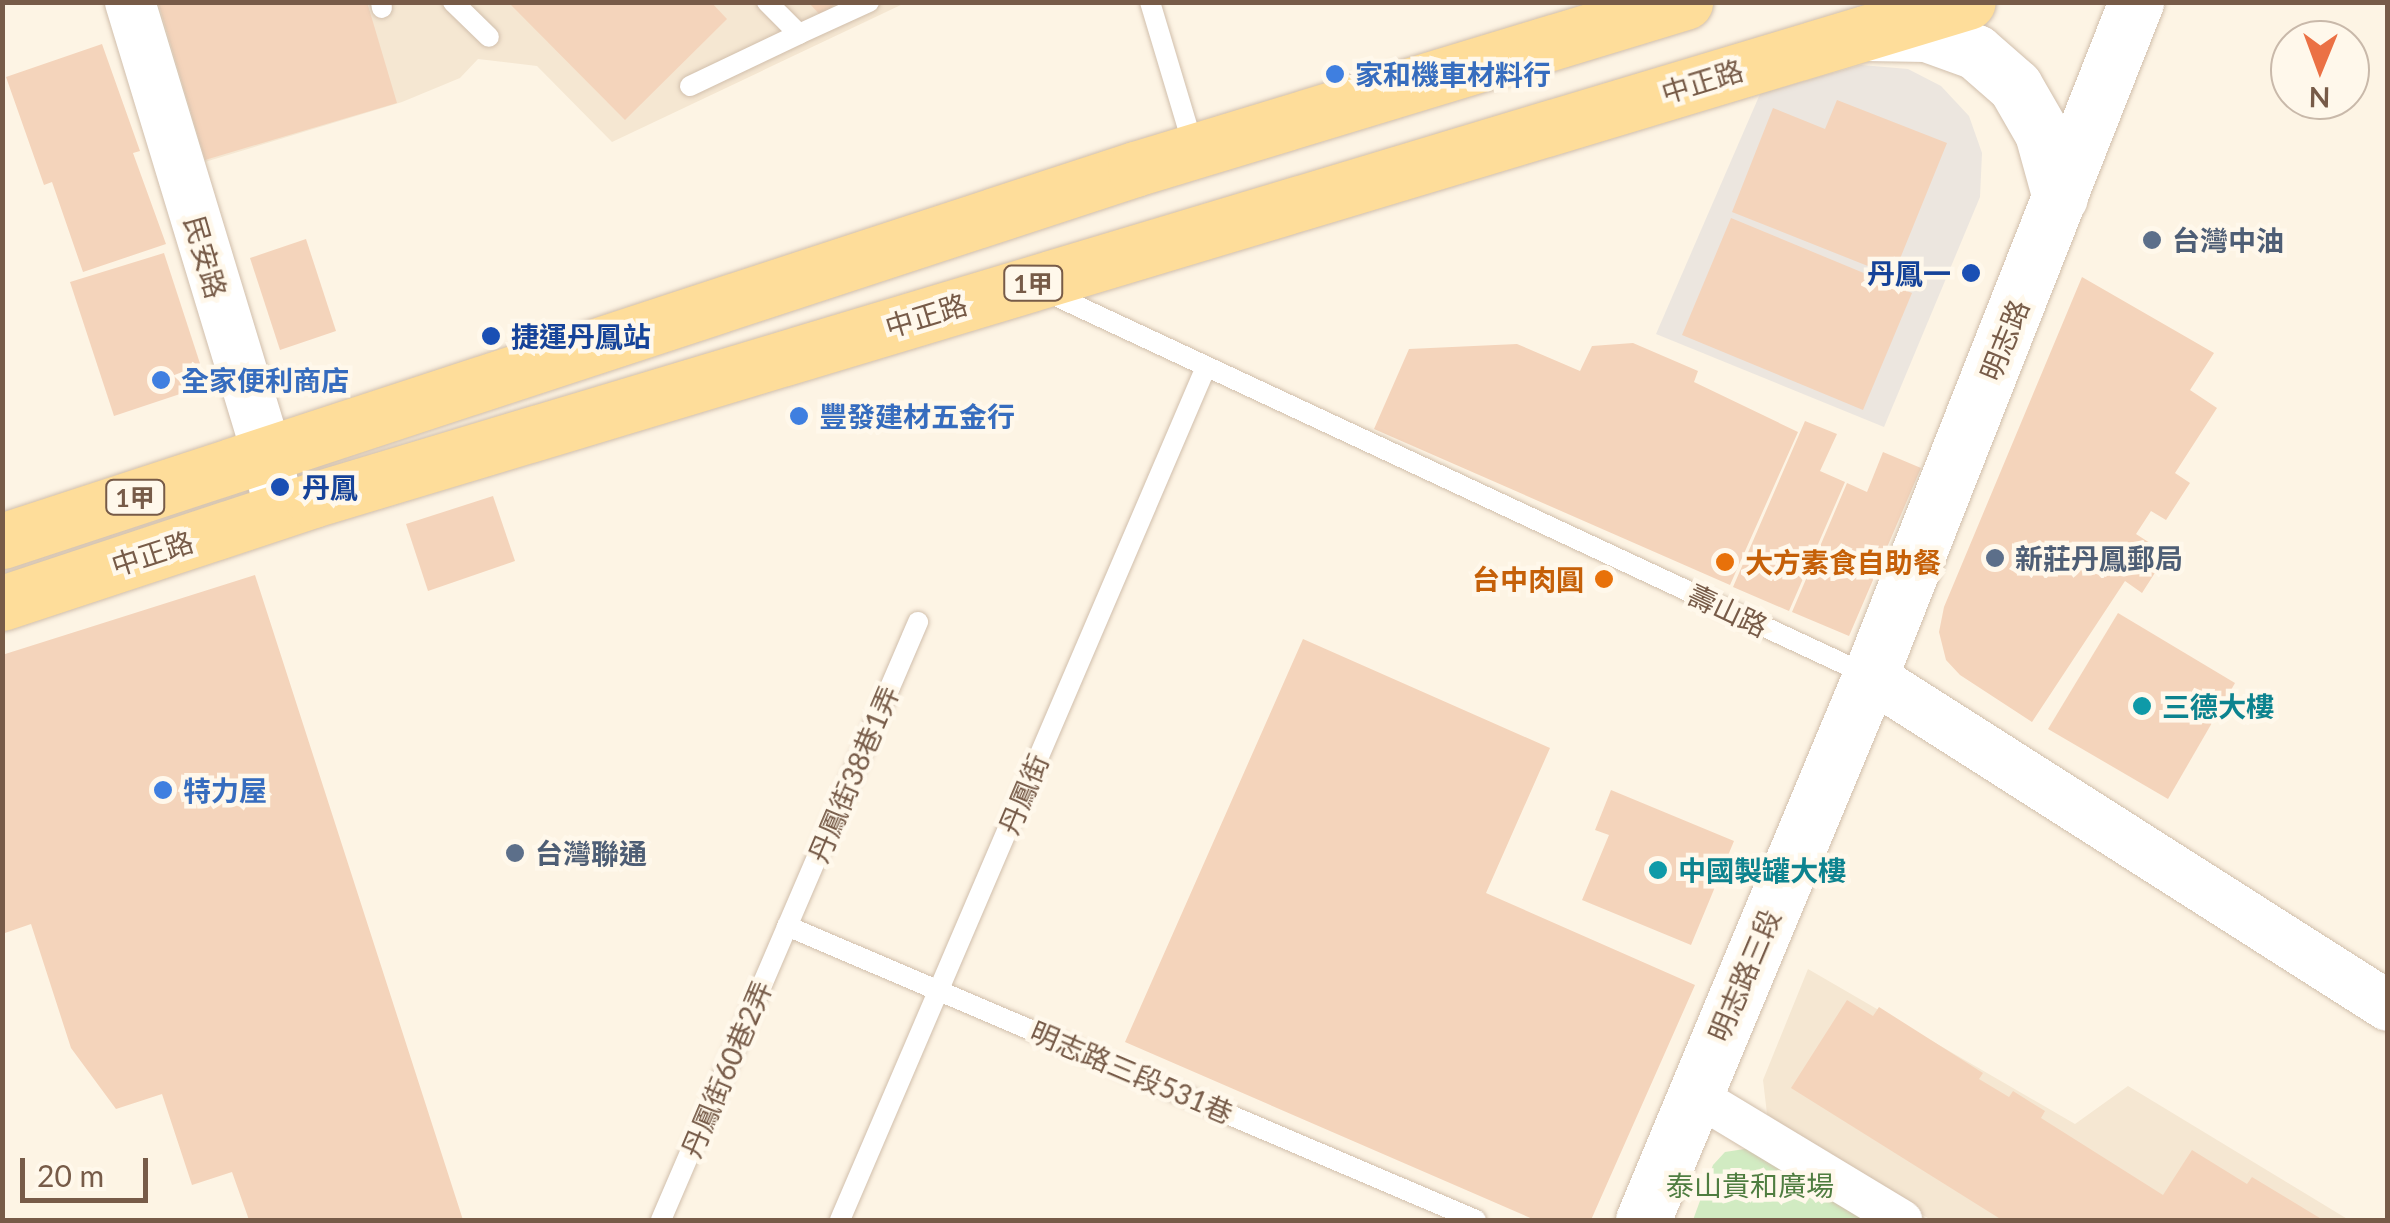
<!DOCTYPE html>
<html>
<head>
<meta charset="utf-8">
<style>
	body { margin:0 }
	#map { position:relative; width:2390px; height:1223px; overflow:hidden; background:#fdf4e4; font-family:Lato,"Noto Sans TC",sans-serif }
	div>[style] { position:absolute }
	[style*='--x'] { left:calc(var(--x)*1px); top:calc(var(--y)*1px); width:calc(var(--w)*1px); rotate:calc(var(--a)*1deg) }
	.residential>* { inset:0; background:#f5e7d2 }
	.industrial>* { inset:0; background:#ece6df }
	.green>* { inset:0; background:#d1ebc2 }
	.building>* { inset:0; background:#f4d4bb }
	.roads { filter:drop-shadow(0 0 2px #d1bfac) drop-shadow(0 0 2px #d1bfac) }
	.service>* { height:20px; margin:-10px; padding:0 10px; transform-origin:10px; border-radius:10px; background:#fff }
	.minor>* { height:40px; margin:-20px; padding:0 20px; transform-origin:20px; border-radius:20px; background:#fff }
	.tertiary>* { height:50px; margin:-25px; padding:0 25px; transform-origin:25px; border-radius:25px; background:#fff }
	.secondary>* { height:55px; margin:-27.5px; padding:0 27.5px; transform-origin:27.5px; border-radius:27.5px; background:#fff }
	.primary>* { height:55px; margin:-27.5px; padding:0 27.5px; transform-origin:27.5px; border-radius:27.5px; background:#fedd9a }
	.dots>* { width:28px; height:28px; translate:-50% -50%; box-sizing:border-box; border:5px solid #fff8eb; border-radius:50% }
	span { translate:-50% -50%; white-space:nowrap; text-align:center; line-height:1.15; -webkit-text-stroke:9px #fff8eb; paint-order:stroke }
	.shield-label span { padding:2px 8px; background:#fff8eb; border:2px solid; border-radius:8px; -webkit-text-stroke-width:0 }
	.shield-label { font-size:25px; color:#775b48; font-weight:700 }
	.shop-label { font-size:28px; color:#366cbe; font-weight:700 }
	.left { translate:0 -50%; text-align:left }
	.street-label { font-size:28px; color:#775b48 }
	.service-label { font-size:28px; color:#4e5e75; font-weight:700 }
	.transit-label { font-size:28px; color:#164399; font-weight:700 }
	.right { translate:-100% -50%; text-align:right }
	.food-label { font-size:28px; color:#c56008; font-weight:700 }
	.culture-label { font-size:28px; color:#0d838f; font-weight:700 }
	.park-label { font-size:28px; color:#4f7d40 }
	.frame { position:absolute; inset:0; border:5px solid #775b48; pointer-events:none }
	.north { position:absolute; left:2270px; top:20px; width:100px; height:100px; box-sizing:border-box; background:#fff8eb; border:2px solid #c9b9aa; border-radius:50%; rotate:181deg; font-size:28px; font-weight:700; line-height:40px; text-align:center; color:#775b48 }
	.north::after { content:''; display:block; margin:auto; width:35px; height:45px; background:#eb7145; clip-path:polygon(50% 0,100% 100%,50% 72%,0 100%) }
	.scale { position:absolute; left:20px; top:1158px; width:128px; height:45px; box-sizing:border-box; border:5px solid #775b48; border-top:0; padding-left:12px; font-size:30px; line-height:35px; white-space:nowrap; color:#775b48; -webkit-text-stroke:8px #fff8eb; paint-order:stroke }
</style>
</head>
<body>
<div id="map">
	<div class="residential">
		<i style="clip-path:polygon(145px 3px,905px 3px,612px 142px,537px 66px,478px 59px,460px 78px,402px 102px,195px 165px)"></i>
		<i style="clip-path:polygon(1808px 969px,2075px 1124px,2128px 1086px,2349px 1220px,1931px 1220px,1780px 1126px,1767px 1114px,1763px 1080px)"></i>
	</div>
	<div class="industrial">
		<i style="clip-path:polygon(1861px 65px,1908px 69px,1941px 86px,1969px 116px,1982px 153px,1980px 197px,1884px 427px,1656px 334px,1760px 94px)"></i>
	</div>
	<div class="green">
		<i style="clip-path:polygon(1751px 1148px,1872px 1220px,1693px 1220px,1713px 1165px,1725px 1152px)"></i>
	</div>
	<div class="building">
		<i style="clip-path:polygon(158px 2px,367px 2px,397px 103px,205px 160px)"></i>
		<i style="clip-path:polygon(508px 2px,711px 2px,727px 19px,625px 120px)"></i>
		<i style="clip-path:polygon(808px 2px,837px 2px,822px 17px)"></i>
		<i style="clip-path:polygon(102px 44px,140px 151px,133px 153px,166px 244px,83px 272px,52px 182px,44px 185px,6px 77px)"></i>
		<i style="clip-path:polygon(1837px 100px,1947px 143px,1893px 276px,1732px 212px,1773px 108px,1825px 129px)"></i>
		<i style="clip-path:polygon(1731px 218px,1912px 293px,1863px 410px,1682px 335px)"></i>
		<i style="clip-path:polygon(306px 239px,336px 331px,280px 350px,250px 258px)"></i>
		<i style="clip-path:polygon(164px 253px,207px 385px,114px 416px,70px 282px)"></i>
		<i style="clip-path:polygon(2082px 277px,2214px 353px,2190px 390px,2217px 408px,2175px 473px,2190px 483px,2166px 520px,2151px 511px,2136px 534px,2167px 554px,2142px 593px,2125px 581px,2032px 722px,1960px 675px,1946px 660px,1939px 632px,1944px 607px)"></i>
		<i style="clip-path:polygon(1633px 343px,1698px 371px,1694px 382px,1798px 432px,1730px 585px,1374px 429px,1409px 349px,1517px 344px,1580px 371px,1592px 346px)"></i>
		<i style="clip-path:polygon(1805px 421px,1837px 434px,1820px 471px,1845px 482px,1789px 611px,1733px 587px)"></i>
		<i style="clip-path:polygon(1883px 452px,1921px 468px,1849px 636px,1792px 612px,1847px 483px,1867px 492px)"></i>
		<i style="clip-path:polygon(493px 496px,515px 561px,428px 591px,406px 524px)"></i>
		<i style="clip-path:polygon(255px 575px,463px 1220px,249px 1220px,232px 1172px,192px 1185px,162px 1094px,116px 1109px,71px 1048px,31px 924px,2px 934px,2px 655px)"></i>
		<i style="clip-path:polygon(2118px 613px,2235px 683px,2168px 799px,2048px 729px)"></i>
		<i style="clip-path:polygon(1303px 639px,1550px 748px,1486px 893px,1695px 985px,1591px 1220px,1535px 1220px,1125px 1042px)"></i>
		<i style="clip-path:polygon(1611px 790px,1734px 841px,1691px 945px,1582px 900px,1609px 835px,1595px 830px)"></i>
		<i style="clip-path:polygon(1847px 1000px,1873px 1016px,1879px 1007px,1983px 1073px,1979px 1079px,2009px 1097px,2013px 1091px,2045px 1111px,2041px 1118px,2163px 1195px,2192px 1150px,2247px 1184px,2252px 1177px,2323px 1220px,2002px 1220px,1791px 1088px)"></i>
	</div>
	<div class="roads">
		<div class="service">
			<i style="--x:381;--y:2;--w:6;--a:81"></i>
			<i style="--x:453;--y:2;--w:50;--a:44.2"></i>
			<i style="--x:767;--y:2;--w:45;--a:45"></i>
			<i style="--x:799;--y:34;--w:77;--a:-24.6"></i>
			<i style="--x:1150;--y:2;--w:153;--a:73.3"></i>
			<i style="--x:690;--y:86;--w:121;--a:-25.5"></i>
			<i style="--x:1045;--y:291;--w:910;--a:25.02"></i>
			<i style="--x:787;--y:926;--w:749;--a:23.11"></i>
			<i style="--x:661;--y:1220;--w:651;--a:-66.74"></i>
			<i style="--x:840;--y:1220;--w:928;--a:-66.78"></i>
		</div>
		<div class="minor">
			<i style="--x:1695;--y:1095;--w:242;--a:31.1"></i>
		</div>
		<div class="tertiary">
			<i style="--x:130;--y:2;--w:472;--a:73.1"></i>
			<i style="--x:267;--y:454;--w:58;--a:78.1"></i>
			<i style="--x:1870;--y:676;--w:614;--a:32.5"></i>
		</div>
		<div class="secondary">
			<i style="--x:1866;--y:33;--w:60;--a:1"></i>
			<i style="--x:1926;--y:34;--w:53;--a:19.8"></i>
			<i style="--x:1976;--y:52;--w:52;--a:41.1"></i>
			<i style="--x:2015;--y:86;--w:54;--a:60.1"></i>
			<i style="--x:2042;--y:133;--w:67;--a:74.5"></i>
			<i style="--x:1643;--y:1220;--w:589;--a:-67.35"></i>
			<i style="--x:1870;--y:676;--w:725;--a:-68.46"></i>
		</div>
		<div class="primary">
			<i style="--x:2;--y:541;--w:1193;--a:-18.18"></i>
			<i style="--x:1135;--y:169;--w:575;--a:-16.89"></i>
			<i style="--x:2;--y:603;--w:328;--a:-18.3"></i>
			<i style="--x:313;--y:500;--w:1728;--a:-16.75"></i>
		</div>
	</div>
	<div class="dots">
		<i style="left:1335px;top:74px;background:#3f7fe0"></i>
		<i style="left:2152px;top:240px;background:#5c6f8a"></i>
		<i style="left:1971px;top:273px;background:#1a4fb4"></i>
		<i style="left:491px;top:336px;background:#1a4fb4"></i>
		<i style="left:161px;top:380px;background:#3f7fe0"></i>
		<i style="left:799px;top:416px;background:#3f7fe0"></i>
		<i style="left:280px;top:487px;background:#1a4fb4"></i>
		<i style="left:1995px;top:558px;background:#5c6f8a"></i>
		<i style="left:1725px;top:562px;background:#e8710a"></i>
		<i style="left:1604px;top:579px;background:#e8710a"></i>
		<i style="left:2142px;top:706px;background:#0f9aa8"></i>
		<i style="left:163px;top:790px;background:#3f7fe0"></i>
		<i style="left:515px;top:853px;background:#5c6f8a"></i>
		<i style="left:1658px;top:870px;background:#0f9aa8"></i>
	</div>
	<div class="shield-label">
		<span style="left:1033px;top:283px">1甲</span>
		<span style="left:135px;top:497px">1甲</span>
	</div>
	<div class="shop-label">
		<span class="left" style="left:1355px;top:74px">家和機車材料行</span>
		<span class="left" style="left:181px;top:380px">全家便利商店</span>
		<span class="left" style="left:819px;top:416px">豐發建材五金行</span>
		<span class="left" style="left:183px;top:790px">特力屋</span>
	</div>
	<div class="street-label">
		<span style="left:1702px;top:81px;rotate:-17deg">中正路</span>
		<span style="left:206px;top:257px;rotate:74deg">民安路</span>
		<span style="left:926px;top:315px;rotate:-17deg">中正路</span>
		<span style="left:2004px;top:340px;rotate:-68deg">明志路</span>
		<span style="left:152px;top:553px;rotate:-18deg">中正路</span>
		<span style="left:1728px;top:610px;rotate:25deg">壽山路</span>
		<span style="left:853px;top:774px;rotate:-67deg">丹鳳街38巷1弄</span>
		<span style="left:1023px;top:794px;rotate:-67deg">丹鳳街</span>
		<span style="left:1744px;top:975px;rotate:-67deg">明志路三段</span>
		<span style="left:726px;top:1069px;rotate:-67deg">丹鳳街60巷2弄</span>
		<span style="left:1132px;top:1072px;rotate:23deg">明志路三段531巷</span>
	</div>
	<div class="service-label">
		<span class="left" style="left:2172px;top:240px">台灣中油</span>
		<span class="left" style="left:2015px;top:558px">新莊丹鳳郵局</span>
		<span class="left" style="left:535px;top:853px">台灣聯通</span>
	</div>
	<div class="transit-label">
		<span class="right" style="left:1951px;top:273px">丹鳳一</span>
		<span class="left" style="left:511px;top:336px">捷運丹鳳站</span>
		<span class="left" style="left:302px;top:487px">丹鳳</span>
	</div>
	<div class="food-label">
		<span class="left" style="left:1745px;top:562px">大方素食自助餐</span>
		<span class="right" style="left:1584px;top:579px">台中肉圓</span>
	</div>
	<div class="culture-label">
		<span class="left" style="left:2162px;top:706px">三德大樓</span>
		<span class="left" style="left:1678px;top:870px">中國製罐大樓</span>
	</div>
	<div class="park-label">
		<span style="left:1750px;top:1185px">泰山貴和廣場</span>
	</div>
	<div class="frame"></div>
	<div class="north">N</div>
	<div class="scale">20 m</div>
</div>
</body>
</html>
